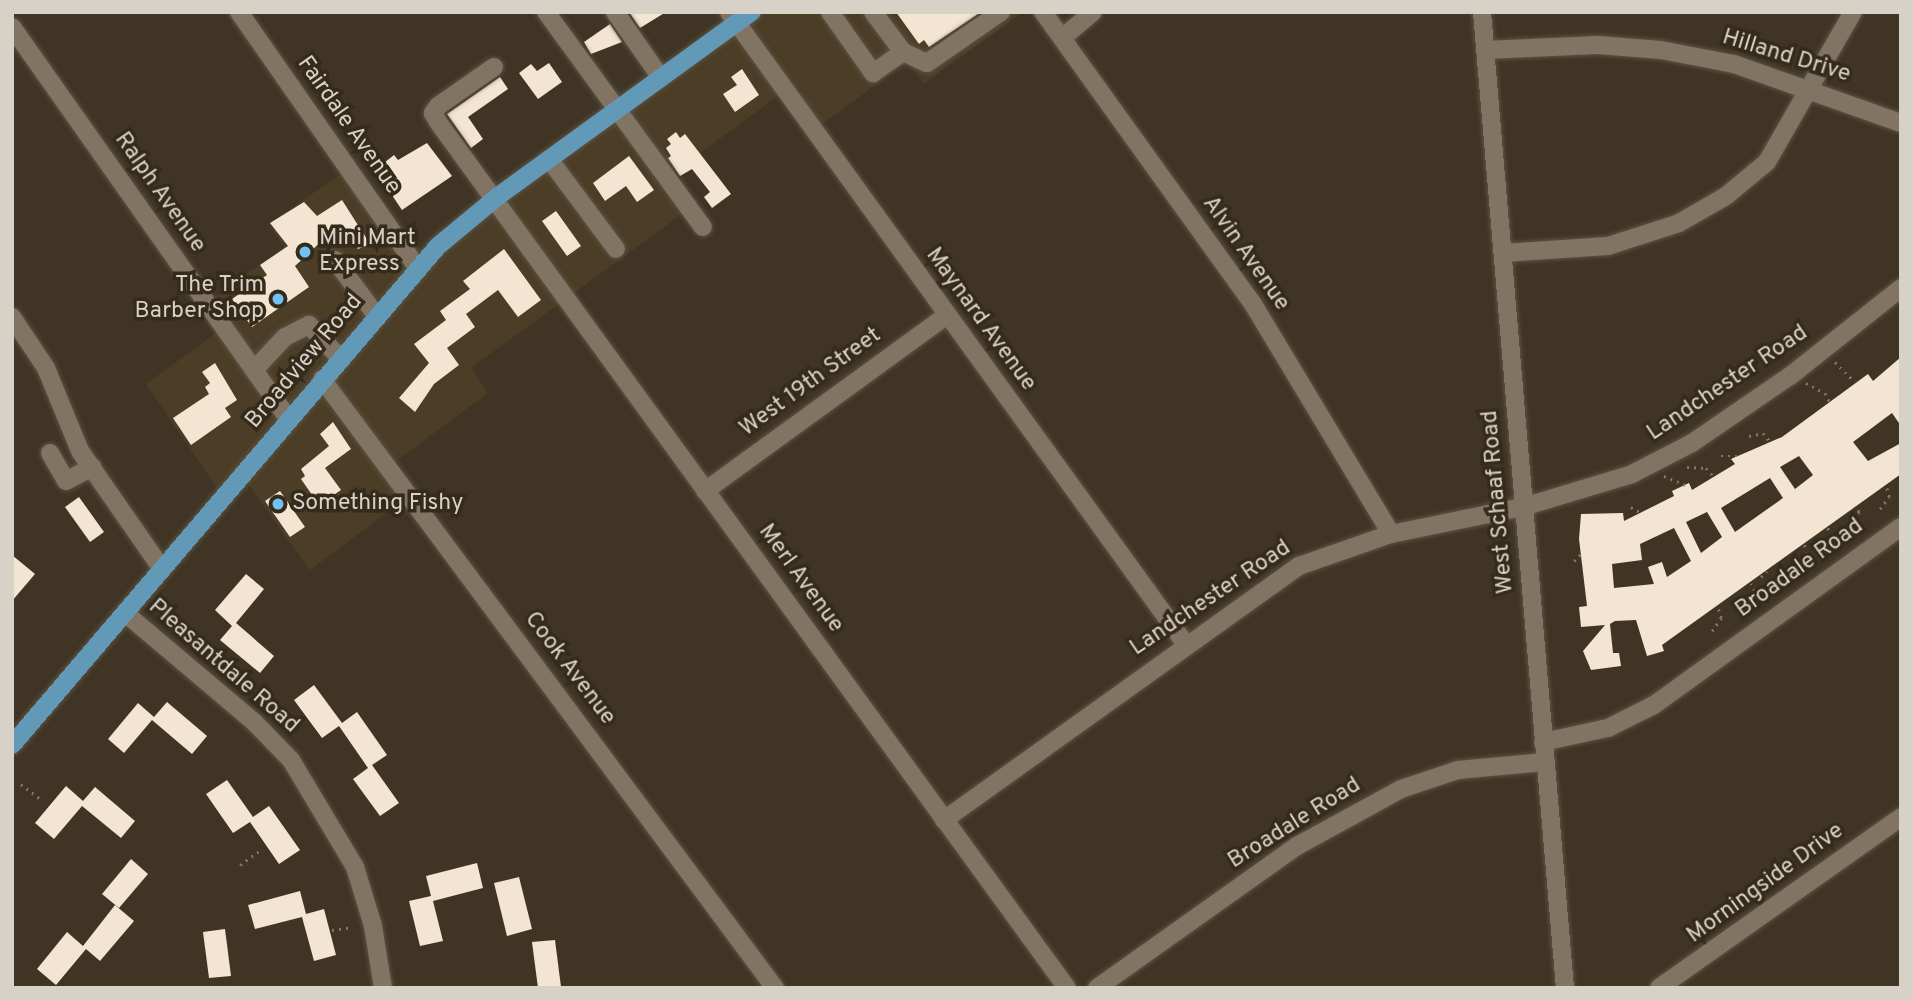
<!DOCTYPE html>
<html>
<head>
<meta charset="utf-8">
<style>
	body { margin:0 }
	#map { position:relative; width:1913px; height:1000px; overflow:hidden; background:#403524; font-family:Overpass,sans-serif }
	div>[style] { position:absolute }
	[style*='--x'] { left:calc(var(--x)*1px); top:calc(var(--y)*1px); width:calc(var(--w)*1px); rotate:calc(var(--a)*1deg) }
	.built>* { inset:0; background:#4c3d26 }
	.building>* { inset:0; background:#f3e5d1 }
	.path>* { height:2.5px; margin-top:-1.25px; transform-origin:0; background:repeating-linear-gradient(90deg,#807769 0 2px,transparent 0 7px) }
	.roads { filter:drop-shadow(0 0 2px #5b5245) drop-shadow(0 0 2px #5b5245) }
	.minor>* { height:18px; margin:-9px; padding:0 9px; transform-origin:9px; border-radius:9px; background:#817462 }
	.major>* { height:18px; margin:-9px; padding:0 9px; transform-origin:9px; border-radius:9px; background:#6299b6 }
	.dots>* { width:19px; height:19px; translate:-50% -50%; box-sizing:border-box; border:4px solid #352b1b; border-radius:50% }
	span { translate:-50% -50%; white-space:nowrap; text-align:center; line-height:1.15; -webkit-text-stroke:7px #352b1b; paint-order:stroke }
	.street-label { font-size:23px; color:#d7d1c7 }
	.poi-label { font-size:23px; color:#d7d1c7 }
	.left { translate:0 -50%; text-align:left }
	.right { translate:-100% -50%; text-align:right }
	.frame { position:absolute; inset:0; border:14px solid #d7d1c7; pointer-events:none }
</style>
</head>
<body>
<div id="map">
	<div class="built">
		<i style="clip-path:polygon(752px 12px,1023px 12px,924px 84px,907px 62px,814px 130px,786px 90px,666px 178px,689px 209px,471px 368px,488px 393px,388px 467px,409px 496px,310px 570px,242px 476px,223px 497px,146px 384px,223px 328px,207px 303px,284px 247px,269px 224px,348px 169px,417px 267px)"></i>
	</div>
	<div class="building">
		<i style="clip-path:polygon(629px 12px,666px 12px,640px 28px)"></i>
		<i style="clip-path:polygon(896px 12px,981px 12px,929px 47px,924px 40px,919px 44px)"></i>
		<i style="clip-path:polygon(610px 24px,622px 42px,591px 54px,584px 42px)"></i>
		<i style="clip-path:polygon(549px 63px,562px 82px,538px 99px,519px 73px,531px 64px,537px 71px)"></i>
		<i style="clip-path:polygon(742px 69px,759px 95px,735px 112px,723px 94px,737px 85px,731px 77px)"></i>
		<i style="clip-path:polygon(500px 77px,508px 89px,468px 117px,483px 139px,471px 148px,447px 114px)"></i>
		<i style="clip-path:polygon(676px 132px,680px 138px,685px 134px,731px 194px,712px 208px,704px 197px,710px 192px,692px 169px,680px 176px,668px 158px,671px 156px,666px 148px,671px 144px,667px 139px)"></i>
		<i style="clip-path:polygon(427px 143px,452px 176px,402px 210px,375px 170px,394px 155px,398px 160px)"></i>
		<i style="clip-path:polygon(629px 156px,654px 190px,637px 202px,626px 186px,605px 201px,593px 183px)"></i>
		<i style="clip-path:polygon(342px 200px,370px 244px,358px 249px,340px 224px,295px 266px,309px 287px,252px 327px,232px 299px,267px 275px,260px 265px,288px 246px,270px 223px,304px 202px,317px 216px)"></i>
		<i style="clip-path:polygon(556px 211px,581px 246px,567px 256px,542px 221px)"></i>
		<i style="clip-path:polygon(504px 249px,541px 300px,518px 317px,498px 290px,466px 314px,475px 327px,447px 348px,459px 365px,434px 384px,415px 412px,399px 398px,429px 363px,414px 344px,446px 320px,440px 311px,470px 289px,463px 281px)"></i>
		<i style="clip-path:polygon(evenodd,1901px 357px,1901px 426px,1892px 413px,1853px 442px,1868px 461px,1901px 443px,1901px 474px,1662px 645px,1664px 651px,1647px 656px,1636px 620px,1615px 621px,1610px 624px,1613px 653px,1619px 653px,1621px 666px,1591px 670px,1583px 651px,1605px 625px,1581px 627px,1579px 607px,1587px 606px,1579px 539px,1581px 514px,1623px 513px,1624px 521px,1674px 496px,1672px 491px,1689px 483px,1692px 490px,1735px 464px,1731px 459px,1782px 437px,1868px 374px,1873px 381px,1901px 357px,1799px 456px,1813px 475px,1795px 489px,1780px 467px,1799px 456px,1901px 357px,1770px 478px,1783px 498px,1735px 532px,1721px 508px,1770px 478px,1901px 357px,1707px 512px,1722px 537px,1701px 553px,1686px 522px,1707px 512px,1901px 357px,1674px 528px,1691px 561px,1667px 577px,1662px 562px,1648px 567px,1654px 584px,1614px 588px,1612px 564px,1642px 560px,1640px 544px,1674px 528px)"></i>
		<i style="clip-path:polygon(215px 363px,237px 400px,225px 408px,231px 417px,191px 445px,173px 418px,209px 394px,205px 387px,210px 383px,202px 372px)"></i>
		<i style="clip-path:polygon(333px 422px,351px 449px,325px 468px,341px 490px,319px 505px,301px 479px,305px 476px,301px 469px,329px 446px,320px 434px)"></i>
		<i style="clip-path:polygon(280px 491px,305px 527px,290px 537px,265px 501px)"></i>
		<i style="clip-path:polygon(79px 497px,104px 532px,90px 542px,65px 507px)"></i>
		<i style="clip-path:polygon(12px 555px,35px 574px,12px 601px)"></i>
		<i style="clip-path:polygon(246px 574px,264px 589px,236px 623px,274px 656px,260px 673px,220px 640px,232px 626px,215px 610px)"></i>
		<i style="clip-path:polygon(314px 685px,342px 723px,357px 712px,387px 755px,372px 765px,399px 803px,380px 816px,353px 779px,368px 768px,339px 726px,322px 738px,294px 700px)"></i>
		<i style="clip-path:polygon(167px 702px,207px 736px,192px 754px,152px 720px,124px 753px,108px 739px,138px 703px,154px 717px)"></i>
		<i style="clip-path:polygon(227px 780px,253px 817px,269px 806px,300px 850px,279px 864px,250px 822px,233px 833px,206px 794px)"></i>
		<i style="clip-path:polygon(66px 786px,83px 801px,95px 787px,135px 821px,121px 838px,82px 806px,54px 839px,35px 823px)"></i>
		<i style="clip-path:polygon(131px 859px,148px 874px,119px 908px,102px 894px)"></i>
		<i style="clip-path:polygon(477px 863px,483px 888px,433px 901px,443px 941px,420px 946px,409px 901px,431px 896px,426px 876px)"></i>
		<i style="clip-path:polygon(519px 877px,532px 929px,507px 936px,494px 883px)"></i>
		<i style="clip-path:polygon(300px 891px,306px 914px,324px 909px,336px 955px,314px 961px,302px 917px,255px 929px,248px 905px)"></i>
		<i style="clip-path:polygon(115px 905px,134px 921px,100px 961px,86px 949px,56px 985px,37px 969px,67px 932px,83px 946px)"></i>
		<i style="clip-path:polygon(225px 929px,231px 976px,209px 978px,203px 932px)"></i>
		<i style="clip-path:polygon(555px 940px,561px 987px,538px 988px,532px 942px)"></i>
	</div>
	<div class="path">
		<i style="--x:1835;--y:362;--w:28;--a:45"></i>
		<i style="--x:1806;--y:383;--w:21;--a:28"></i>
		<i style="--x:1825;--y:393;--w:10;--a:61"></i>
		<i style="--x:1749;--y:436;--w:14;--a:-12"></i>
		<i style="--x:1763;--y:433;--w:11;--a:49"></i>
		<i style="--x:1721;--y:456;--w:16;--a:0"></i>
		<i style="--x:1687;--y:467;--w:19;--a:3"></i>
		<i style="--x:1706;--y:468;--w:12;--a:48"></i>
		<i style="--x:1664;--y:476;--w:23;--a:23"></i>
		<i style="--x:1631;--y:507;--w:10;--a:29"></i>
		<i style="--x:1880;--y:509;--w:15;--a:-53"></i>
		<i style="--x:1889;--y:497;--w:11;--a:-105"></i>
		<i style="--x:1848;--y:523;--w:16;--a:-45"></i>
		<i style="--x:1859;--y:512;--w:7;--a:-135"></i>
		<i style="--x:1828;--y:528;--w:25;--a:72"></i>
		<i style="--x:1574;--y:561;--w:10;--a:-45"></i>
		<i style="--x:1796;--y:567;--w:16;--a:-52"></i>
		<i style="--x:1806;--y:554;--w:10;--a:-101"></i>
		<i style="--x:1761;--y:577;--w:8;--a:-45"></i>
		<i style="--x:1744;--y:612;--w:23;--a:-65"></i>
		<i style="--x:1754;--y:591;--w:8;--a:-113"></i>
		<i style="--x:1712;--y:631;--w:16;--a:-55"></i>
		<i style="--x:1721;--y:618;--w:10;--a:-107"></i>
		<i style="--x:21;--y:784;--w:24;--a:38"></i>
		<i style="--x:240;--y:865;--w:24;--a:-36"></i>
		<i style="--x:332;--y:930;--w:21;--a:-8"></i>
	</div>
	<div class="roads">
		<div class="minor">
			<i style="--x:239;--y:12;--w:311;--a:55.1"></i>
			<i style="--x:546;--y:12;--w:266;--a:53.9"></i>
			<i style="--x:615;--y:12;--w:80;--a:55.1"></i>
			<i style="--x:729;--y:12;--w:779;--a:54.15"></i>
			<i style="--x:830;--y:12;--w:75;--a:54.8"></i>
			<i style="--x:873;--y:73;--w:37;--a:-35"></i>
			<i style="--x:873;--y:12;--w:50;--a:53.1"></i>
			<i style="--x:903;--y:52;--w:26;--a:25"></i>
			<i style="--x:927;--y:63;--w:90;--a:-34.6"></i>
			<i style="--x:1043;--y:12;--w:360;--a:54.3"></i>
			<i style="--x:1253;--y:304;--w:268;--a:59"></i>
			<i style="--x:1482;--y:12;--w:980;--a:85.14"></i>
			<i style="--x:12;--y:27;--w:481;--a:54.8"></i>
			<i style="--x:1062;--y:38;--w:40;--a:-40"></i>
			<i style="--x:1485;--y:50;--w:113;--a:-2.5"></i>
			<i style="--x:1598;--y:45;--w:63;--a:4.5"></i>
			<i style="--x:1661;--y:50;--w:74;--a:10.9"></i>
			<i style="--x:1734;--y:64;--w:177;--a:19.5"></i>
			<i style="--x:494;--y:67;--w:68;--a:145.1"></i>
			<i style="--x:438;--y:106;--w:9;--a:126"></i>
			<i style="--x:433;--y:113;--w:10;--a:61"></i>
			<i style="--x:438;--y:122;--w:1070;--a:54.01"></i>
			<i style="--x:549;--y:159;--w:112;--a:53.3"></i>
			<i style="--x:1503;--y:253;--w:105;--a:-3.8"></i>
			<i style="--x:1608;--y:246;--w:75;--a:-17.9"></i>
			<i style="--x:1679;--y:223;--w:54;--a:-29.9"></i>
			<i style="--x:1726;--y:196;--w:53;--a:-39.7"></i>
			<i style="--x:1767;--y:162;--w:173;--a:-60.2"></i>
			<i style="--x:335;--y:260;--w:69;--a:53.3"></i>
			<i style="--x:12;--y:317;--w:61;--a:56.3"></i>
			<i style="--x:46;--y:368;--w:90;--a:67.7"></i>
			<i style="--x:80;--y:451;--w:144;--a:55.2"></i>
			<i style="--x:254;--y:370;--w:45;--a:-46.8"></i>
			<i style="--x:285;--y:337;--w:27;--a:-27"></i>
			<i style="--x:309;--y:325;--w:45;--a:46.8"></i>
			<i style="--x:322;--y:379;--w:759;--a:53.36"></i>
			<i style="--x:50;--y:453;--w:32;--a:60"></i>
			<i style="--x:66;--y:481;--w:30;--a:-28"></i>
			<i style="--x:705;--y:491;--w:298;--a:-36"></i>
			<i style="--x:125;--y:613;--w:170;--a:40.2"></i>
			<i style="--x:255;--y:723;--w:52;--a:45.8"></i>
			<i style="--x:291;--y:760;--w:125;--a:59.1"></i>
			<i style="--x:355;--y:867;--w:62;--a:73"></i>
			<i style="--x:373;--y:926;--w:63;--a:80.8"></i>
			<i style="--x:1543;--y:742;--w:66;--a:-12.2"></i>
			<i style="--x:1608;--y:728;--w:51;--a:-26.6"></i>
			<i style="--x:1654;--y:705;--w:304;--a:-35.8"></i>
			<i style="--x:944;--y:820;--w:437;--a:-35.6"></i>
			<i style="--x:1299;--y:566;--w:97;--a:-19.2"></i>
			<i style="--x:1391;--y:534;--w:135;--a:-11.6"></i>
			<i style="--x:1523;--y:507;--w:114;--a:-16.8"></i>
			<i style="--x:1632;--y:474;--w:68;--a:-27.3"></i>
			<i style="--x:1692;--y:443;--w:119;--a:-34.4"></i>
			<i style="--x:1790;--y:376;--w:142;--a:-38.4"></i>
			<i style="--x:1097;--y:988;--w:245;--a:-35.4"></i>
			<i style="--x:1297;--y:846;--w:119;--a:-28.7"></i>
			<i style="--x:1401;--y:789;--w:60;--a:-18.4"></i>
			<i style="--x:1458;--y:770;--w:87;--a:-5.3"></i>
			<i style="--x:1659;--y:988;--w:296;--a:-35.2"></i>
		</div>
		<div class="major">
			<i style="--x:12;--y:745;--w:656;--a:-49.51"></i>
			<i style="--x:438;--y:246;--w:77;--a:-39.7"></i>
			<i style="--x:497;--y:197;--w:315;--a:-36"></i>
		</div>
	</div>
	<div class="dots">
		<i style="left:305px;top:252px;background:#71c1f5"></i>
		<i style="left:278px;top:299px;background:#71c1f5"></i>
		<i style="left:278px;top:504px;background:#71c1f5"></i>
	</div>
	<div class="street-label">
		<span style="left:1786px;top:57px;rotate:17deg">Hilland Drive</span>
		<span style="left:348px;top:126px;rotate:55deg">Fairdale Avenue</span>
		<span style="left:159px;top:193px;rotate:55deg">Ralph Avenue</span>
		<span style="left:1245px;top:254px;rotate:55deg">Alvin Avenue</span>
		<span style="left:980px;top:320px;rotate:54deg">Maynard Avenue</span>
		<span style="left:305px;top:362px;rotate:-50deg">Broadview Road</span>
		<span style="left:811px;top:383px;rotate:-36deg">West 19th Street</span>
		<span style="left:1728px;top:384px;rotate:-34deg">Landchester Road</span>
		<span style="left:1499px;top:502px;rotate:-95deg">West Schaaf Road</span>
		<span style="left:1800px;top:569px;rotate:-36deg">Broadale Road</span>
		<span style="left:800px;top:579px;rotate:54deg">Merl Avenue</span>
		<span style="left:1211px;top:599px;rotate:-34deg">Landchester Road</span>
		<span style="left:223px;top:667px;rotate:41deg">Pleasantdale Road</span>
		<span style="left:569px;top:669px;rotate:53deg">Cook Avenue</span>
		<span style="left:1295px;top:824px;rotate:-32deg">Broadale Road</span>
		<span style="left:1766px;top:884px;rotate:-36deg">Morningside Drive</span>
	</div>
	<div class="poi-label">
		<span class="left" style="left:319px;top:252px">Mini Mart<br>Express</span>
		<span class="right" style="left:264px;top:299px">The Trim<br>Barber Shop</span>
		<span class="left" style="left:292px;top:504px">Something Fishy</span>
	</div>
	<div class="frame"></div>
</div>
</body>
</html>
